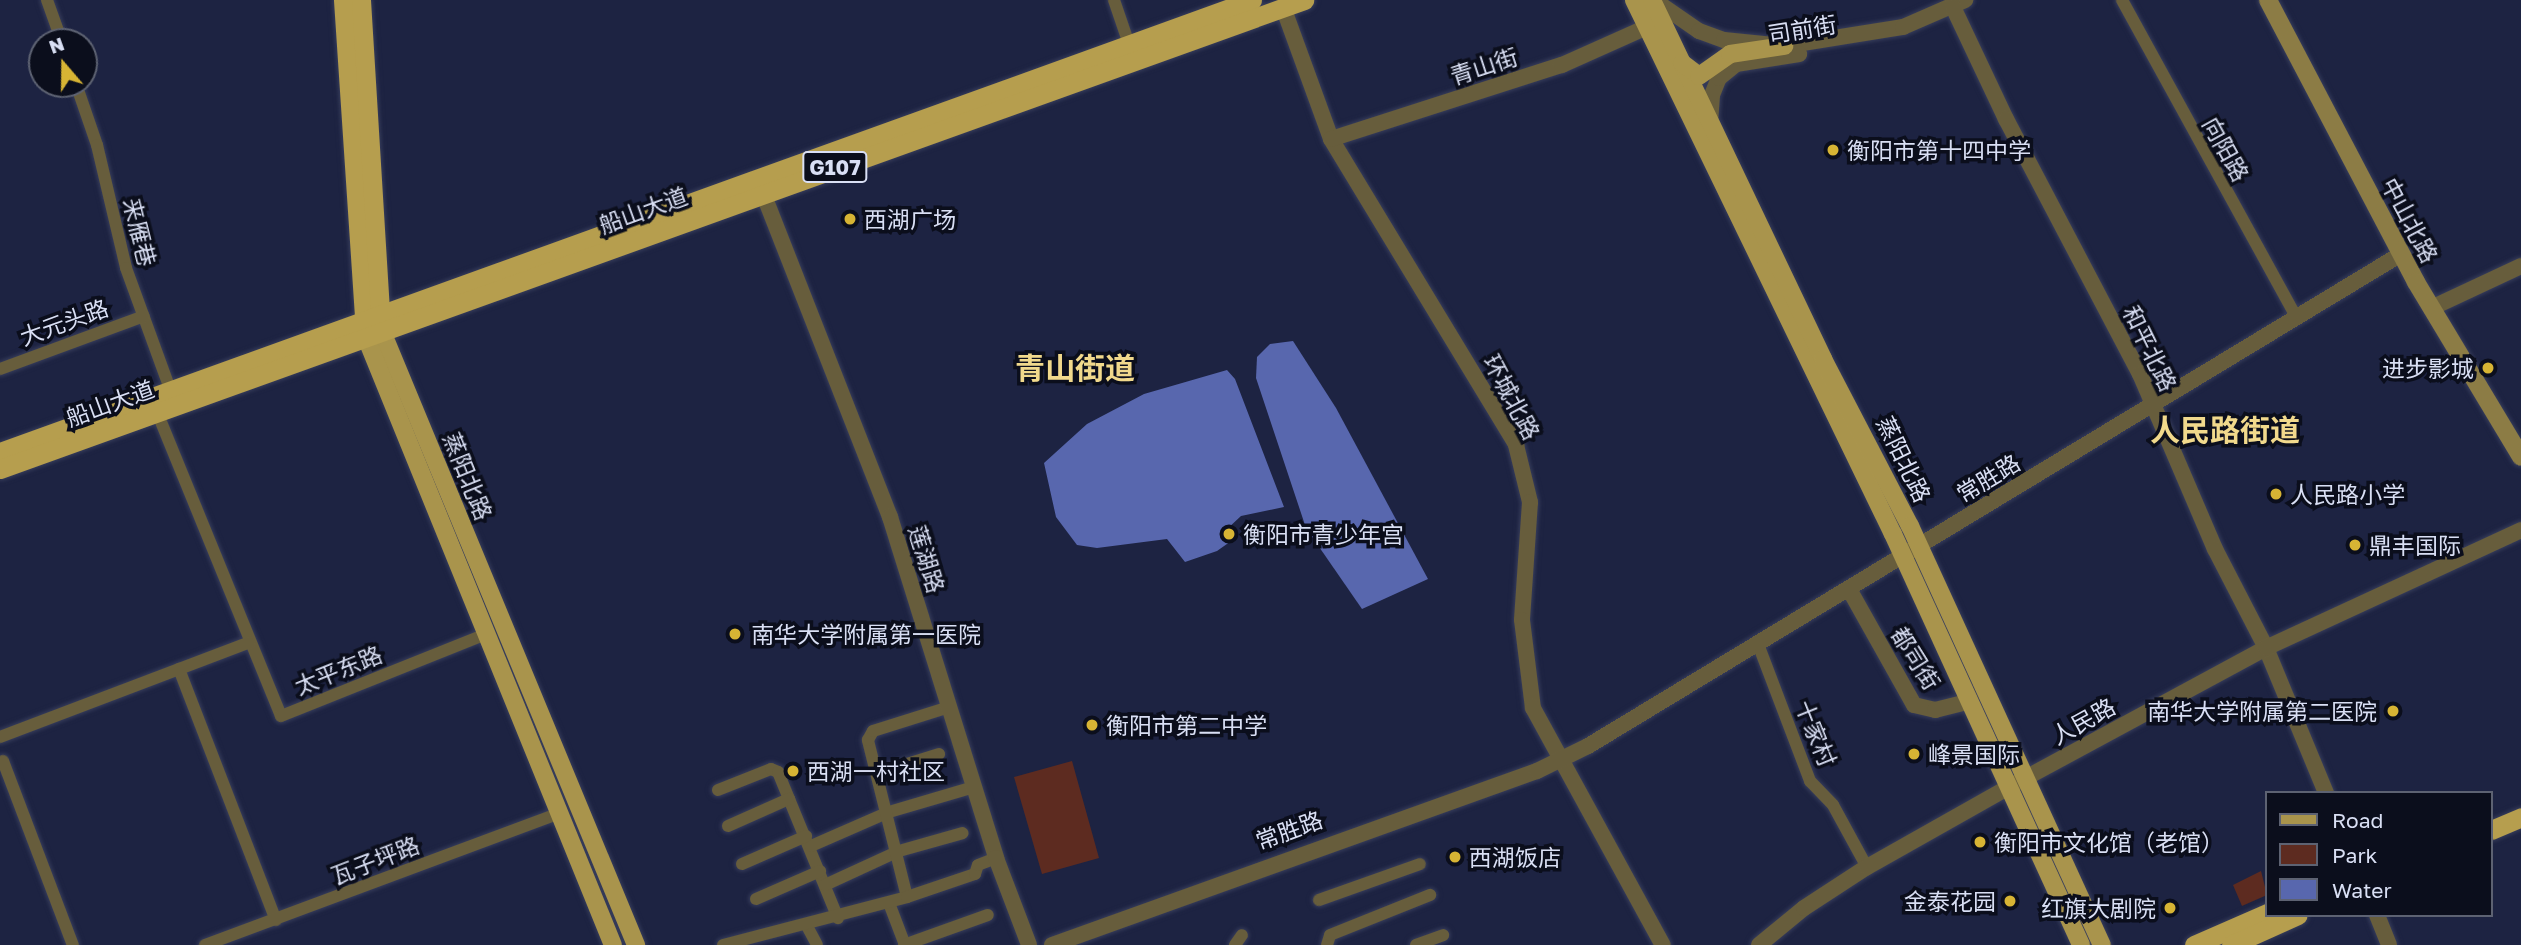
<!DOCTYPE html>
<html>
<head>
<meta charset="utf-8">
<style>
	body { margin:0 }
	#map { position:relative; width:2521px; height:945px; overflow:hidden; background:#1d2342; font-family:"Golos Text","Noto Sans SC",sans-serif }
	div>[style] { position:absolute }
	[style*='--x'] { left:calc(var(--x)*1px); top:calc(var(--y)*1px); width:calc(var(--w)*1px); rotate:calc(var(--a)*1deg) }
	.green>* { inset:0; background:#5d2b20 }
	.water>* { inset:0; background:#5867ae }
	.roads { filter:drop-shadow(0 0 2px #373d5b) drop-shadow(0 0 2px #373d5b) }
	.minor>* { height:12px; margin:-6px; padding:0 6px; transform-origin:6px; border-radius:6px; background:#675d3c }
	.tertiary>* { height:16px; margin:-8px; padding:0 8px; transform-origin:8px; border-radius:8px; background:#675d3c }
	.secondary>* { height:18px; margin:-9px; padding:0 9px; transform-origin:9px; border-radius:9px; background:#8c7c45 }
	.primary>* { height:18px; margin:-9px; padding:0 9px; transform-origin:9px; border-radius:9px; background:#a9944c }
	.trunk>* { height:19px; margin:-9.5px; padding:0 9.5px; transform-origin:9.5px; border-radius:9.5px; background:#b69e4e }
	.dots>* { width:19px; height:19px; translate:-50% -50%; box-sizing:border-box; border:4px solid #0b0e1c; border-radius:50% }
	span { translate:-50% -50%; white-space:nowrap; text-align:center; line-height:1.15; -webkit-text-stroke:7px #0b0e1c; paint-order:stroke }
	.shield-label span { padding:2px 5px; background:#0b0e1c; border:2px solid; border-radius:5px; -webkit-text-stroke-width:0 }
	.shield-label { font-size:21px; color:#d9dff4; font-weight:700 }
	.street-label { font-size:23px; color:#d9dff4 }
	.poi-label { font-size:23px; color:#d9dff4 }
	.left { translate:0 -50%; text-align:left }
	.right { translate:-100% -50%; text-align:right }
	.district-label { font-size:30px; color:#f1d98c; font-weight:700 }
	.legend { position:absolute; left:2265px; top:791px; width:228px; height:126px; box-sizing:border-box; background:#0b0e1c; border:2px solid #5d6272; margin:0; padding:9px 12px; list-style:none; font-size:21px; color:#d9dff4 }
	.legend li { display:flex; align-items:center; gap:14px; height:35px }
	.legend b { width:35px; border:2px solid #5d6272 }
	.north { position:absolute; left:28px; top:28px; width:70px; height:70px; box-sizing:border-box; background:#0b0e1c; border:2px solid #5d6272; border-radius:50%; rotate:340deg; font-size:19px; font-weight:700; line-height:28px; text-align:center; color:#d9dff4 }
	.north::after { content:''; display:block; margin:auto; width:24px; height:32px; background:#d7b434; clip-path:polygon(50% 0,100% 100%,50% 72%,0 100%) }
</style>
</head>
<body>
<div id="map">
	<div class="green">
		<i style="clip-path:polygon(1072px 761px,1099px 858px,1042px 874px,1014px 777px)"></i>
		<i style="clip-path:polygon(2261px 871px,2267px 895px,2242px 906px,2233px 885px)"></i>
	</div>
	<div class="water">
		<i style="clip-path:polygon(1293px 341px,1336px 408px,1428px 579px,1362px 609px,1306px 528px,1256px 378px,1257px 357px,1270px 344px)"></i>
		<i style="clip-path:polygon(1227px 370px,1235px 379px,1284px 507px,1241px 516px,1226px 530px,1234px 539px,1217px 551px,1185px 562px,1167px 539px,1097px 548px,1077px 545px,1056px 517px,1044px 463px,1087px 424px,1144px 394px)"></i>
	</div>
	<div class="roads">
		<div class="minor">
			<i style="--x:47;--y:0;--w:45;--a:70.3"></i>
			<i style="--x:1114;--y:0;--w:46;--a:71.2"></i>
			<i style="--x:2122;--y:0;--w:363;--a:61.2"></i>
			<i style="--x:76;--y:84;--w:65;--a:71"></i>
			<i style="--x:97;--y:145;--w:126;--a:76.7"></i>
			<i style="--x:126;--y:268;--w:129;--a:70"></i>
			<i style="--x:0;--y:369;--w:153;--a:-20.2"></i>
			<i style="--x:157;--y:412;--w:328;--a:67.8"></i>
			<i style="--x:281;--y:716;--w:221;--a:-21.8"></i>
			<i style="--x:1758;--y:644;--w:147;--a:69.2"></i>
			<i style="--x:1810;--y:781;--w:33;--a:46"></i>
			<i style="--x:1833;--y:805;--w:71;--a:61.3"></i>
			<i style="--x:179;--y:669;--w:269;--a:68.9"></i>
			<i style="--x:0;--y:737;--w:267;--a:-20.8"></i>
			<i style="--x:3;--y:761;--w:197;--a:69.2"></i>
			<i style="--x:878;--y:773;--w:64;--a:-17.3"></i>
			<i style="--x:718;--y:790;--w:57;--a:-21.6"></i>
			<i style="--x:771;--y:769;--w:8;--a:23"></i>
			<i style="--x:778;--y:772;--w:158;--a:67.7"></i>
			<i style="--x:728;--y:826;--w:67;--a:-23.9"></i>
			<i style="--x:811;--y:846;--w:85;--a:-23.6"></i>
			<i style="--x:889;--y:812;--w:89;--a:-16.4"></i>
			<i style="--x:742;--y:864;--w:70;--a:-23.6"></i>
			<i style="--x:825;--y:885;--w:81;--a:-24.7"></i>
			<i style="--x:899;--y:851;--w:66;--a:-15.7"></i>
			<i style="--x:907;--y:897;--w:162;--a:-104"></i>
			<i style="--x:868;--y:740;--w:10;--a:-61"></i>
			<i style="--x:873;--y:731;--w:80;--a:-17.5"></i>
			<i style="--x:756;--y:899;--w:70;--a:-23.6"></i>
			<i style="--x:1319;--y:900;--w:107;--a:-19.6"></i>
			<i style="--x:889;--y:903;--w:45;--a:69.1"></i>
			<i style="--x:807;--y:926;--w:21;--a:62"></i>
			<i style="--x:205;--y:945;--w:378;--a:-20.4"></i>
			<i style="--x:723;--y:945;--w:190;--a:-14.6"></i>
			<i style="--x:907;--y:897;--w:72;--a:-18.7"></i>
			<i style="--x:975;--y:874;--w:9;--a:-72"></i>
			<i style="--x:978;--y:865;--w:19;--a:-21"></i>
			<i style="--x:904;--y:945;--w:89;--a:-19.7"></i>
			<i style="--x:1235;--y:945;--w:12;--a:-55"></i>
			<i style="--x:1327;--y:945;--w:10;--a:-73"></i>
			<i style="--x:1330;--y:935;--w:108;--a:-21.8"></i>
			<i style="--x:1416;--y:945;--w:29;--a:-20"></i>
		</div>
		<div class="tertiary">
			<i style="--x:1654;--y:0;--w:55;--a:34.6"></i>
			<i style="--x:1699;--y:31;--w:27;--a:20"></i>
			<i style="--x:1724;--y:40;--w:60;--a:5.7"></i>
			<i style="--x:1784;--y:46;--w:121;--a:-9.1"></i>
			<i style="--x:1903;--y:27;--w:68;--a:-23.5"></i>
			<i style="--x:1283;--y:7;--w:140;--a:70"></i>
			<i style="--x:1331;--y:139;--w:358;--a:58.8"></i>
			<i style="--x:1516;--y:445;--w:59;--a:76.2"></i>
			<i style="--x:1530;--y:502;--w:118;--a:93.9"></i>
			<i style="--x:1522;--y:620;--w:89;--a:82.9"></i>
			<i style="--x:1533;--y:708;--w:270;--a:61.3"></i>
			<i style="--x:1953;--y:7;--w:124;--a:64.7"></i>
			<i style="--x:2006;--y:119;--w:288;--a:62.3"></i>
			<i style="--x:2140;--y:374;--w:190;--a:66.8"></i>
			<i style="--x:2215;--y:549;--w:111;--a:62.7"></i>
			<i style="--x:2266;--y:648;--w:157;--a:67.5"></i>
			<i style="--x:1710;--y:124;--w:29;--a:-86"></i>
			<i style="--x:1712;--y:95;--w:18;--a:-68"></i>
			<i style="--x:1719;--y:78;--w:22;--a:-39"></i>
			<i style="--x:1736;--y:64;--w:64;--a:-9"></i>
			<i style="--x:1331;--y:139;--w:243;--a:-17.8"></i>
			<i style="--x:1562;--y:65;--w:93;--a:-24.1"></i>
			<i style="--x:763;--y:193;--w:348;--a:68.6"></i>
			<i style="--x:890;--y:517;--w:357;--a:72.7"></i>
			<i style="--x:996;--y:858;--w:93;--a:69.2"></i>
			<i style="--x:2431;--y:308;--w:99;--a:-25"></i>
			<i style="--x:1849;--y:589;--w:133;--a:60.7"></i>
			<i style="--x:1914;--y:705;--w:22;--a:13"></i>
			<i style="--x:1935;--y:710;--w:34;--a:-14"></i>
			<i style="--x:2377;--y:915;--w:32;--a:68"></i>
			<i style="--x:1052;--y:945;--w:515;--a:-19.74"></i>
			<i style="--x:1537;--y:771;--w:57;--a:-26.1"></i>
			<i style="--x:1588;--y:746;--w:950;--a:-31.18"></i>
			<i style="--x:1759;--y:945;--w:58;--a:-39.4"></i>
			<i style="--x:1804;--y:908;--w:75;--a:-33.1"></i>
			<i style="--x:1867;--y:867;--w:161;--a:-29.4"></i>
			<i style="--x:2007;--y:788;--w:294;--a:-28.4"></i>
			<i style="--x:2266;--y:648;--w:281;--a:-24.8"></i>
		</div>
		<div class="secondary">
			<i style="--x:2268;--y:0;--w:318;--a:62.3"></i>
			<i style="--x:2416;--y:282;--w:204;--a:59"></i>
		</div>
		<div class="primary">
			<i style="--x:1634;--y:0;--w:593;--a:64.13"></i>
			<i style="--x:1893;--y:534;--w:452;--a:65.4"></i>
			<i style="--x:1652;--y:0;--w:398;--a:64.5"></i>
			<i style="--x:1823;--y:359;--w:188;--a:62.5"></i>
			<i style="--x:1910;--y:526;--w:461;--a:65.4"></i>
			<i style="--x:1682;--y:63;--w:21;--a:37"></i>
			<i style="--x:1699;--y:76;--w:38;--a:-35"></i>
			<i style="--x:1730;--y:54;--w:55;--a:-8.4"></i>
			<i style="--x:381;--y:329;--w:667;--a:67.51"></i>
			<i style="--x:365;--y:335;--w:658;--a:67.88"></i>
		</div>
		<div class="trunk">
			<i style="--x:343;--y:0;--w:332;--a:86.2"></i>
			<i style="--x:361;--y:0;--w:326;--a:86.5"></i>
			<i style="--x:0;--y:452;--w:1331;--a:-19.85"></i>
			<i style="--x:0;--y:469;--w:1386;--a:-19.78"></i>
			<i style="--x:2491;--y:830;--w:33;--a:-23"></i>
			<i style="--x:2194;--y:945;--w:80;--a:-23.7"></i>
			<i style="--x:2231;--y:945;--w:73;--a:-24.1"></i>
		</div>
	</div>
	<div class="dots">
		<i style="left:1833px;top:150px;background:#d7b434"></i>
		<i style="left:850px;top:219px;background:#d7b434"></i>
		<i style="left:2488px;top:368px;background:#d7b434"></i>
		<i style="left:2276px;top:494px;background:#d7b434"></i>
		<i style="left:1229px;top:534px;background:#d7b434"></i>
		<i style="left:2355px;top:545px;background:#d7b434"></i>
		<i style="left:735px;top:634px;background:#d7b434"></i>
		<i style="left:2393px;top:711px;background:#d7b434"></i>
		<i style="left:1092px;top:725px;background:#d7b434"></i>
		<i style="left:1914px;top:754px;background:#d7b434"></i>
		<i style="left:793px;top:771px;background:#d7b434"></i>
		<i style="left:1980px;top:842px;background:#d7b434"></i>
		<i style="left:1455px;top:857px;background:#d7b434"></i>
		<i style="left:2010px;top:901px;background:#d7b434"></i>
		<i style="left:2170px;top:908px;background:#d7b434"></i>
	</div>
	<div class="shield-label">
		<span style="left:835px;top:167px">G107</span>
	</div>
	<div class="street-label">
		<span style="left:1802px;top:29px;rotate:-9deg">司前街</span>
		<span style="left:1484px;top:66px;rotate:-18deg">青山街</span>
		<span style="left:2226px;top:149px;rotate:61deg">向阳路</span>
		<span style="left:643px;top:210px;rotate:-20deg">船山大道</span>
		<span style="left:2410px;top:220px;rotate:62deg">中山北路</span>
		<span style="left:140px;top:232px;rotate:76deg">来雁巷</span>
		<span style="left:64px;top:322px;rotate:-20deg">大元头路</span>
		<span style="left:2150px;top:348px;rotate:64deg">和平北路</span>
		<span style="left:1512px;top:397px;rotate:62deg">环城北路</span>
		<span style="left:110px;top:403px;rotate:-20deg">船山大道</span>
		<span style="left:1904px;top:459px;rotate:64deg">蒸阳北路</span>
		<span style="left:468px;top:476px;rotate:68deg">蒸阳北路</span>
		<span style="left:1988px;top:478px;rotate:-31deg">常胜路</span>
		<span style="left:927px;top:559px;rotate:73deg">莲湖路</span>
		<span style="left:1916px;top:658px;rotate:58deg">都司街</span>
		<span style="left:338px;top:670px;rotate:-22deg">太平东路</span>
		<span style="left:2083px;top:721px;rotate:-29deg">人民路</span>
		<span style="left:1816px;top:733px;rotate:68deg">十家村</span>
		<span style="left:1289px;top:830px;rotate:-20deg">常胜路</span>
		<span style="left:375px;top:860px;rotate:-21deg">瓦子坪路</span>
	</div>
	<div class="poi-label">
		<span class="left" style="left:1847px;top:150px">衡阳市第十四中学</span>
		<span class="left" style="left:864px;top:219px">西湖广场</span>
		<span class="right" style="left:2474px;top:368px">进步影城</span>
		<span class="left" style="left:2290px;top:494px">人民路小学</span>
		<span class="left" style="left:1243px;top:534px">衡阳市青少年宫</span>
		<span class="left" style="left:2369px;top:545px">鼎丰国际</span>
		<span class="left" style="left:751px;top:634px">南华大学附属第一医院</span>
		<span class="right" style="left:2377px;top:711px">南华大学附属第二医院</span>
		<span class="left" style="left:1106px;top:725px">衡阳市第二中学</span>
		<span class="left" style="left:1928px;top:754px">峰景国际</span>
		<span class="left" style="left:807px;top:771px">西湖一村社区</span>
		<span class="left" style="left:1994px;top:842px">衡阳市文化馆（老馆）</span>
		<span class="left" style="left:1469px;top:857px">西湖饭店</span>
		<span class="right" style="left:1996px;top:901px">金泰花园</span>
		<span class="right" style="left:2156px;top:908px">红旗大剧院</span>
	</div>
	<div class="district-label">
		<span style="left:1075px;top:368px">青山街道</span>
		<span style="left:2225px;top:430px">人民路街道</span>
	</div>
	<ul class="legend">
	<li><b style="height:9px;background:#a9944c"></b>Road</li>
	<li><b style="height:19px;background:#5d2b20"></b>Park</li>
	<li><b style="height:19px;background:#5867ae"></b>Water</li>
	</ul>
	<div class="north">N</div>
</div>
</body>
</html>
